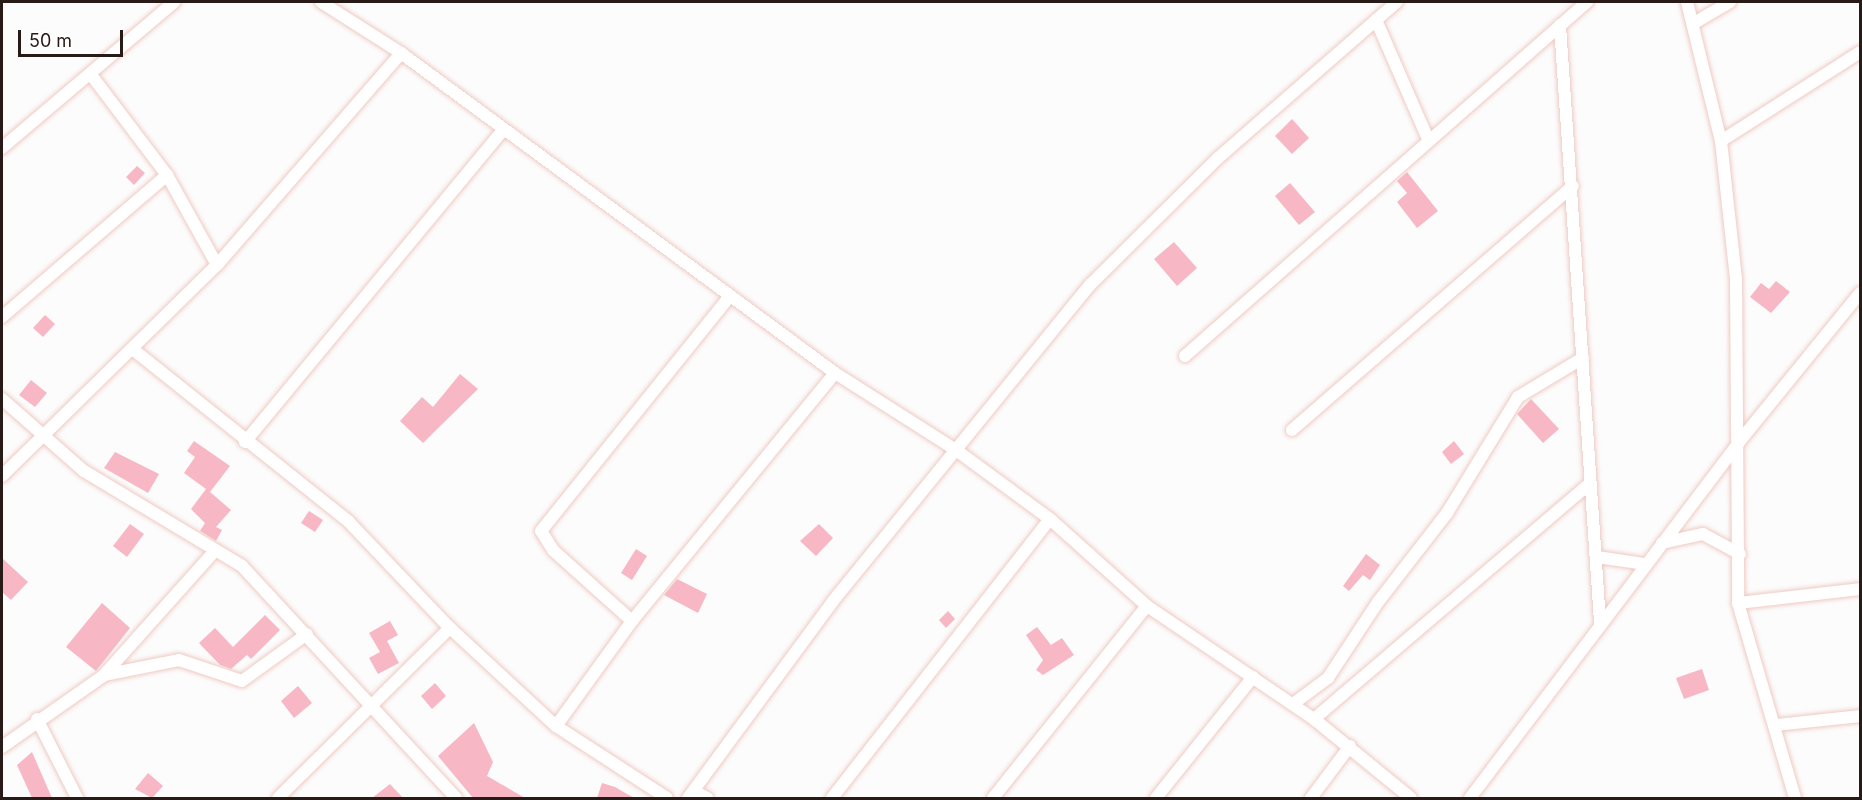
<!DOCTYPE html>
<html>
<head>
<meta charset="utf-8">
<style>
	body { margin:0 }
	#map { position:relative; width:1862px; height:800px; overflow:hidden; background:#fcfcfc; font-family:Inter,sans-serif }
	div>[style] { position:absolute }
	[style*='--x'] { left:calc(var(--x)*1px); top:calc(var(--y)*1px); width:calc(var(--w)*1px); rotate:calc(var(--a)*1deg) }
	.building>* { inset:0; background:#f7b7c4 }
	.roads { filter:drop-shadow(0 0 2px #efcac2) drop-shadow(0 0 2px #efcac2) }
	.minor>* { height:12px; margin:-6px; padding:0 6px; transform-origin:6px; border-radius:6px; background:#fff }
	span { translate:-50% -50%; white-space:nowrap; text-align:center; line-height:1.15; -webkit-text-stroke:5px #fff; paint-order:stroke }
	.frame { position:absolute; inset:0; border:3px solid #271a17; pointer-events:none }
	.scale { position:absolute; left:18px; top:30px; width:105px; height:27px; box-sizing:border-box; border:3px solid #271a17; border-top:0; padding-left:8px; font-size:18px; line-height:21px; white-space:nowrap; color:#271a17; -webkit-text-stroke:4px #fff; paint-order:stroke }
</style>
</head>
<body>
<div id="map">
	<div class="building">
		<i style="clip-path:polygon(1292px 119px,1309px 138px,1292px 154px,1275px 136px)"></i>
		<i style="clip-path:polygon(137px 166px,145px 173px,134px 185px,126px 177px)"></i>
		<i style="clip-path:polygon(1407px 172px,1438px 211px,1417px 228px,1397px 202px,1407px 193px,1397px 181px)"></i>
		<i style="clip-path:polygon(1290px 183px,1315px 212px,1299px 225px,1275px 196px)"></i>
		<i style="clip-path:polygon(1174px 242px,1197px 268px,1177px 286px,1154px 259px)"></i>
		<i style="clip-path:polygon(1776px 281px,1790px 292px,1771px 313px,1750px 297px,1761px 283px,1769px 289px)"></i>
		<i style="clip-path:polygon(45px 315px,55px 324px,43px 337px,33px 328px)"></i>
		<i style="clip-path:polygon(460px 374px,478px 389px,423px 443px,400px 421px,422px 397px,433px 407px)"></i>
		<i style="clip-path:polygon(31px 380px,47px 393px,35px 407px,19px 395px)"></i>
		<i style="clip-path:polygon(1531px 399px,1559px 429px,1543px 443px,1517px 414px)"></i>
		<i style="clip-path:polygon(194px 441px,230px 466px,210px 492px,231px 510px,216px 527px,222px 530px,216px 541px,200px 531px,205px 523px,191px 509px,206px 489px,184px 473px,195px 457px,187px 451px)"></i>
		<i style="clip-path:polygon(1454px 441px,1464px 454px,1451px 464px,1442px 452px)"></i>
		<i style="clip-path:polygon(115px 452px,159px 474px,148px 493px,104px 468px)"></i>
		<i style="clip-path:polygon(309px 511px,323px 520px,315px 532px,301px 523px)"></i>
		<i style="clip-path:polygon(130px 524px,144px 534px,127px 557px,113px 546px)"></i>
		<i style="clip-path:polygon(819px 524px,833px 538px,816px 556px,800px 541px)"></i>
		<i style="clip-path:polygon(636px 549px,647px 556px,632px 580px,621px 573px)"></i>
		<i style="clip-path:polygon(1366px 554px,1380px 565px,1370px 580px,1363px 575px,1349px 591px,1343px 586px)"></i>
		<i style="clip-path:polygon(2px 558px,28px 582px,11px 600px,2px 592px)"></i>
		<i style="clip-path:polygon(677px 579px,707px 594px,698px 613px,664px 595px)"></i>
		<i style="clip-path:polygon(102px 603px,130px 628px,96px 671px,66px 647px)"></i>
		<i style="clip-path:polygon(948px 611px,955px 619px,946px 628px,939px 620px)"></i>
		<i style="clip-path:polygon(265px 615px,280px 630px,251px 659px,247px 655px,231px 669px,220px 665px,199px 643px,215px 628px,233px 647px)"></i>
		<i style="clip-path:polygon(390px 621px,398px 635px,387px 641px,399px 663px,378px 674px,369px 658px,380px 652px,369px 633px)"></i>
		<i style="clip-path:polygon(1037px 627px,1051px 645px,1062px 638px,1074px 655px,1043px 675px,1036px 670px,1043px 660px,1026px 635px)"></i>
		<i style="clip-path:polygon(1702px 669px,1709px 690px,1684px 699px,1676px 678px)"></i>
		<i style="clip-path:polygon(435px 683px,446px 696px,432px 709px,421px 696px)"></i>
		<i style="clip-path:polygon(298px 686px,312px 703px,294px 718px,281px 701px)"></i>
		<i style="clip-path:polygon(474px 723px,493px 762px,487px 776px,525px 798px,473px 798px,438px 756px)"></i>
		<i style="clip-path:polygon(32px 752px,52px 798px,32px 798px,17px 765px)"></i>
		<i style="clip-path:polygon(148px 773px,163px 786px,152px 798px,135px 789px)"></i>
		<i style="clip-path:polygon(602px 783px,615px 787px,634px 798px,597px 798px)"></i>
		<i style="clip-path:polygon(390px 784px,403px 798px,372px 798px)"></i>
	</div>
	<div class="roads">
		<div class="minor">
			<i style="--x:321;--y:2;--w:95;--a:32.5"></i>
			<i style="--x:401;--y:53;--w:539;--a:36.4"></i>
			<i style="--x:835;--y:373;--w:143;--a:32.5"></i>
			<i style="--x:956;--y:450;--w:117;--a:36.3"></i>
			<i style="--x:1050;--y:519;--w:130;--a:41.9"></i>
			<i style="--x:1147;--y:606;--w:202;--a:34.1"></i>
			<i style="--x:1314;--y:719;--w:125;--a:39.2"></i>
			<i style="--x:1687;--y:2;--w:143;--a:76.3"></i>
			<i style="--x:1721;--y:141;--w:138;--a:83.8"></i>
			<i style="--x:1736;--y:278;--w:325;--a:89.6"></i>
			<i style="--x:1738;--y:603;--w:203;--a:73.7"></i>
			<i style="--x:1376;--y:20;--w:128;--a:66.4"></i>
			<i style="--x:1694;--y:23;--w:42;--a:-30.3"></i>
			<i style="--x:1560;--y:25;--w:599;--a:86.17"></i>
			<i style="--x:92;--y:76;--w:124;--a:52.9"></i>
			<i style="--x:167;--y:175;--w:103;--a:60.9"></i>
			<i style="--x:1721;--y:141;--w:165;--a:-32.6"></i>
			<i style="--x:2;--y:148;--w:226;--a:-40.3"></i>
			<i style="--x:2;--y:317;--w:218;--a:-40.7"></i>
			<i style="--x:135;--y:351;--w:273;--a:38.6"></i>
			<i style="--x:348;--y:521;--w:148;--a:46.4"></i>
			<i style="--x:450;--y:628;--w:144;--a:42.8"></i>
			<i style="--x:556;--y:726;--w:132;--a:33"></i>
			<i style="--x:1185;--y:356;--w:536;--a:-41.37"></i>
			<i style="--x:2;--y:399;--w:109;--a:41.3"></i>
			<i style="--x:84;--y:471;--w:184;--a:31"></i>
			<i style="--x:242;--y:566;--w:316;--a:47.3"></i>
			<i style="--x:1292;--y:430;--w:372;--a:-41"></i>
			<i style="--x:245;--y:442;--w:406;--a:-50.4"></i>
			<i style="--x:2;--y:476;--w:301;--a:-44.5"></i>
			<i style="--x:217;--y:265;--w:281;--a:-49"></i>
			<i style="--x:1662;--y:543;--w:42;--a:-12.4"></i>
			<i style="--x:1703;--y:534;--w:42;--a:28.4"></i>
			<i style="--x:1597;--y:557;--w:49;--a:8.3"></i>
			<i style="--x:1738;--y:603;--w:123;--a:-6.5"></i>
			<i style="--x:632;--y:621;--w:106;--a:-138.1"></i>
			<i style="--x:553;--y:550;--w:22;--a:-122"></i>
			<i style="--x:541;--y:531;--w:300;--a:-51.2"></i>
			<i style="--x:104;--y:675;--w:76;--a:-11.3"></i>
			<i style="--x:179;--y:660;--w:66;--a:18.4"></i>
			<i style="--x:242;--y:681;--w:80;--a:-35.9"></i>
			<i style="--x:1293;--y:704;--w:44;--a:-36.6"></i>
			<i style="--x:1328;--y:678;--w:91;--a:-56.7"></i>
			<i style="--x:1378;--y:602;--w:113;--a:-52.2"></i>
			<i style="--x:1447;--y:513;--w:136;--a:-58.5"></i>
			<i style="--x:1518;--y:397;--w:76;--a:-31"></i>
			<i style="--x:37;--y:719;--w:89;--a:63.1"></i>
			<i style="--x:1314;--y:719;--w:363;--a:-40.5"></i>
			<i style="--x:1776;--y:725;--w:84;--a:-6.1"></i>
			<i style="--x:556;--y:726;--w:130;--a:-54.1"></i>
			<i style="--x:632;--y:621;--w:320;--a:-50.7"></i>
			<i style="--x:2;--y:747;--w:123;--a:-35.1"></i>
			<i style="--x:103;--y:676;--w:165;--a:-48.2"></i>
			<i style="--x:694;--y:791;--w:15;--a:28"></i>
			<i style="--x:278;--y:798;--w:242;--a:-44.7"></i>
			<i style="--x:688;--y:798;--w:245;--a:-53.6"></i>
			<i style="--x:833;--y:601;--w:409;--a:-50.9"></i>
			<i style="--x:1091;--y:284;--w:179;--a:-44.8"></i>
			<i style="--x:1218;--y:158;--w:237;--a:-41.1"></i>
			<i style="--x:832;--y:798;--w:354;--a:-52"></i>
			<i style="--x:993;--y:798;--w:246;--a:-51.3"></i>
			<i style="--x:1156;--y:798;--w:155;--a:-51.3"></i>
			<i style="--x:1311;--y:798;--w:65;--a:-53.1"></i>
			<i style="--x:1470;--y:798;--w:446;--a:-52.9"></i>
			<i style="--x:1739;--y:442;--w:192;--a:-50.9"></i>
		</div>
	</div>
	<div class="frame"></div>
	<div class="scale">50 m</div>
</div>
</body>
</html>
